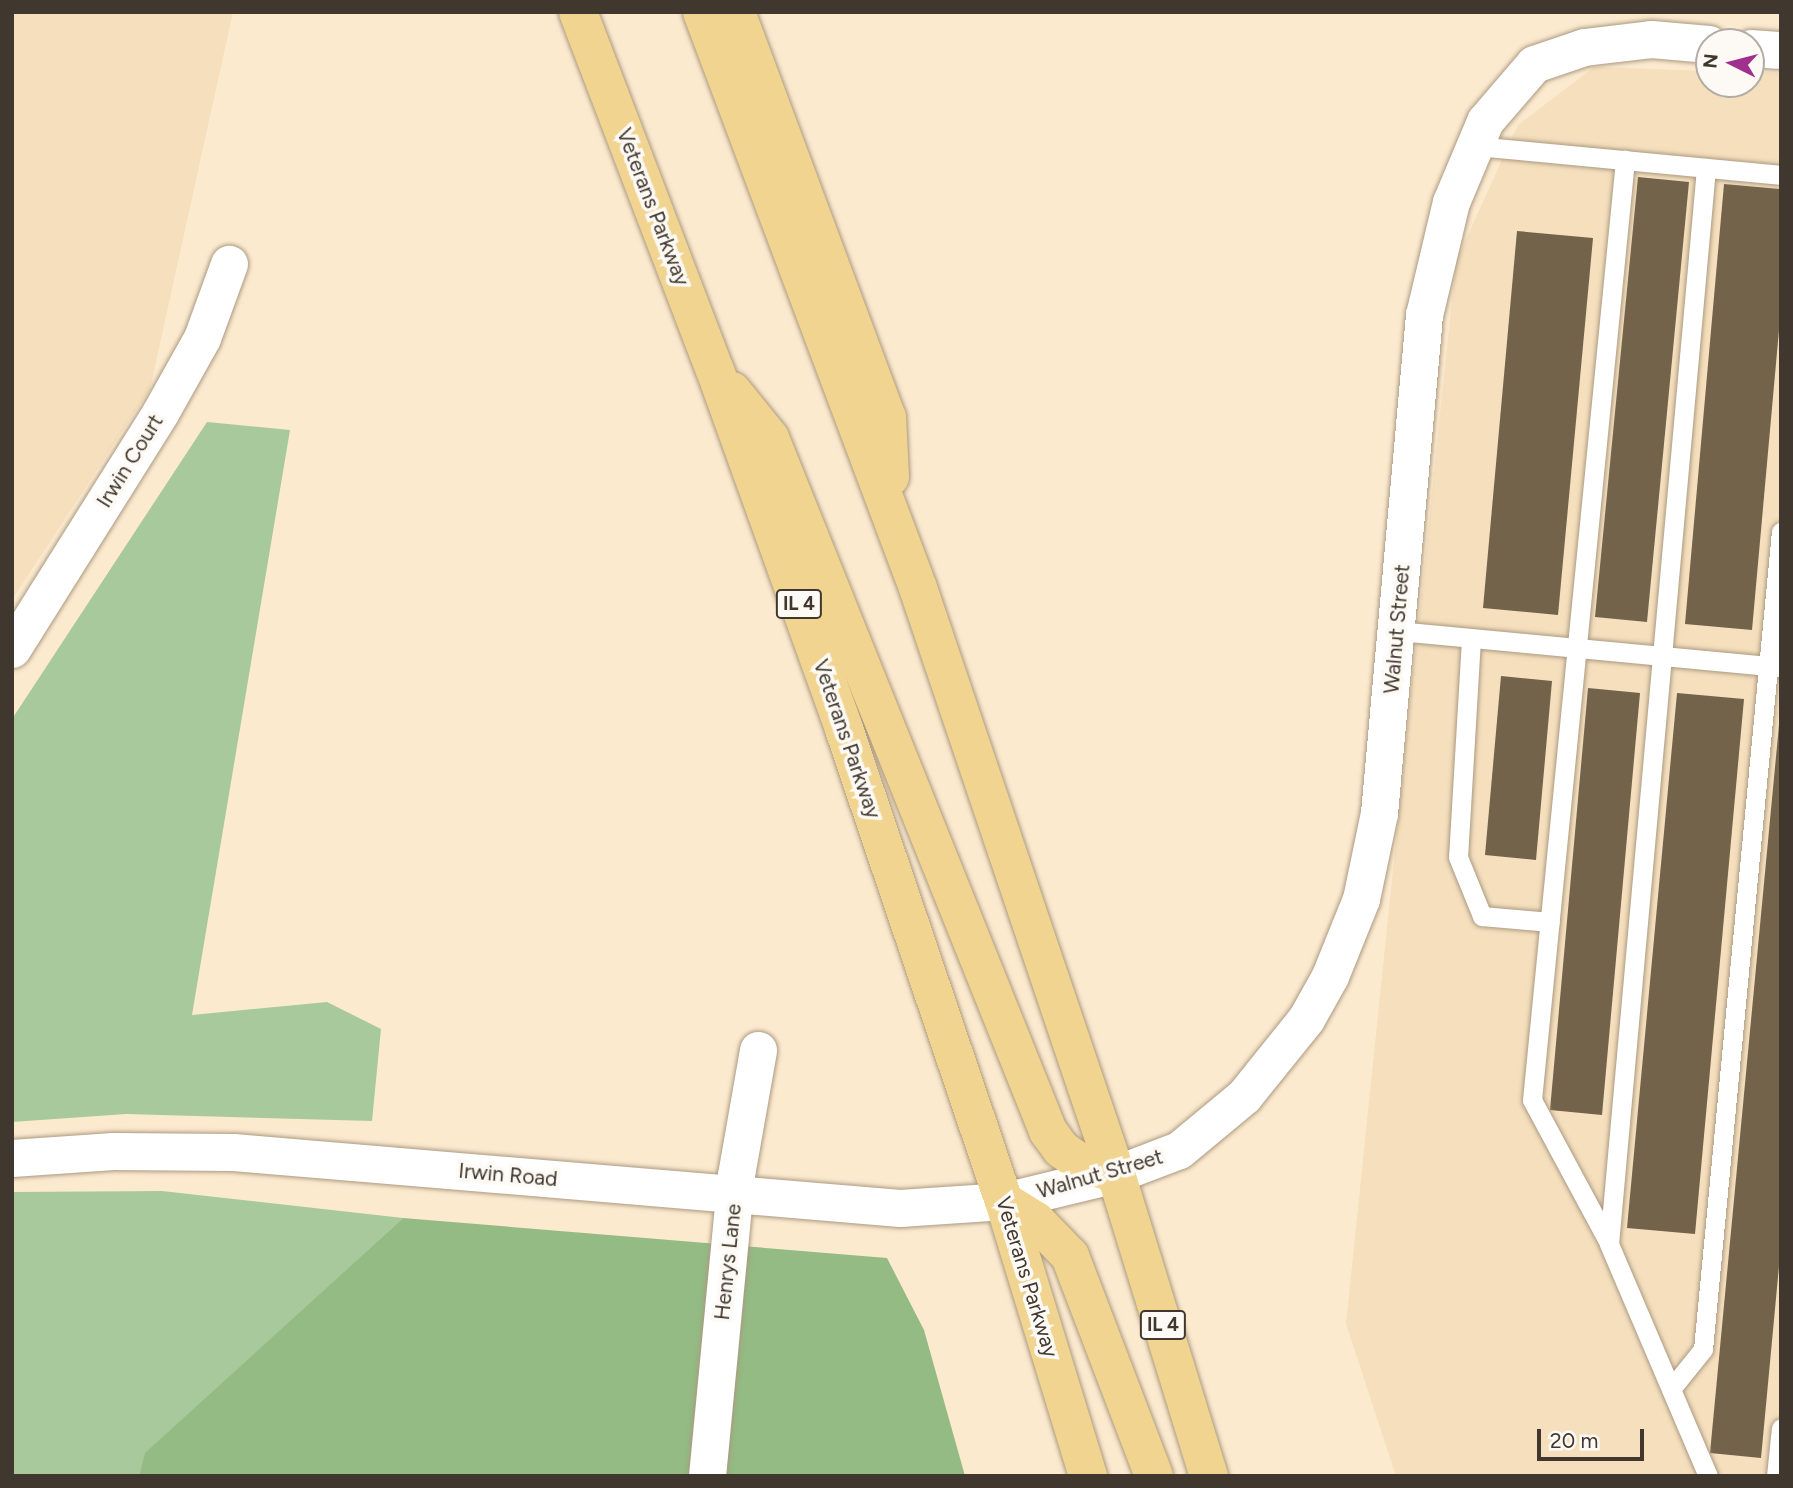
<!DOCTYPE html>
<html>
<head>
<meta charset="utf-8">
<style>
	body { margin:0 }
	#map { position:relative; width:1793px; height:1488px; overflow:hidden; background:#fceacf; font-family:Figtree,sans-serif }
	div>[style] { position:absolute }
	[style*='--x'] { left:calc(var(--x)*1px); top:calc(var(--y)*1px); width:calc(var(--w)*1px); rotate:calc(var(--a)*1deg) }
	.built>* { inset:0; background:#f5dfbd }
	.green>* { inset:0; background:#a8c99b }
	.forest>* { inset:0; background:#93bb83 }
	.building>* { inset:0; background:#73634b }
	.roads { filter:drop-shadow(0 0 2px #ab9a81) drop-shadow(0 0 2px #ab9a81) }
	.service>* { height:19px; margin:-9.5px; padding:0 9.5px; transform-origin:9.5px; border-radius:9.5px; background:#fff }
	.minor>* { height:37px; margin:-18.5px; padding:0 18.5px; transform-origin:18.5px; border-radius:18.5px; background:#fff }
	.trunk>* { height:38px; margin:-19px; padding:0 19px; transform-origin:19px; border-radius:19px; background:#f0d48f }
	span { translate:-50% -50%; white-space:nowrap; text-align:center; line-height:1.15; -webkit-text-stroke:7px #fdf9f4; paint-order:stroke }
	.shield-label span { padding:2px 5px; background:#fdf9f4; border:2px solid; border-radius:5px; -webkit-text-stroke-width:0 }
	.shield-label { font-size:19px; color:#40382e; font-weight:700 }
	.street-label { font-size:21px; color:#40382e }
	.frame { position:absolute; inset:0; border:14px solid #40382e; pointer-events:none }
	.north { position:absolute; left:1695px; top:28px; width:70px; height:70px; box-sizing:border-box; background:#fdf9f4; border:2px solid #b1aca5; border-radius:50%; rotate:276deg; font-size:19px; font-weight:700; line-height:28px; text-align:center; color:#40382e }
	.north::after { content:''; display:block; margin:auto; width:24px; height:32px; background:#9f308e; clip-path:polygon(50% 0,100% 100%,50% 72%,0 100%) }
	.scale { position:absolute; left:1537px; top:1429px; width:107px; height:32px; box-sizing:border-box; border:4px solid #40382e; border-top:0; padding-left:9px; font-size:21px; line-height:24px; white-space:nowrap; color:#40382e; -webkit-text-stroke:5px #fdf9f4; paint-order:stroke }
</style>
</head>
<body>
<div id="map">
	<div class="built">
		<i style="clip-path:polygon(12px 12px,233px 12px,150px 389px,12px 600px)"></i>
		<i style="clip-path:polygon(1594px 67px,1709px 71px,1709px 84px,1751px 84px,1751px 72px,1781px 73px,1781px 1476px,1396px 1476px,1346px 1324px,1456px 261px,1518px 125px)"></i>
	</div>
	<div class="green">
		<i style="clip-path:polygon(207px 422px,290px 430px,192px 1015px,327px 1002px,381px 1029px,372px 1121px,126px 1114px,12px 1122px,12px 719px)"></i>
		<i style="clip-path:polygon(162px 1191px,403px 1218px,146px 1453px,139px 1476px,12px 1476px,12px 1192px)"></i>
	</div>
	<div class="forest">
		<i style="clip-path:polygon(403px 1218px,887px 1258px,924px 1330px,965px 1476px,139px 1476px,145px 1453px)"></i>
	</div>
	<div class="building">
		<i style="clip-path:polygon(1638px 177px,1689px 182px,1647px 622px,1595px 617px)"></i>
		<i style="clip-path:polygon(1724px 184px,1781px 189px,1781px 308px,1752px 630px,1685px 624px)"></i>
		<i style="clip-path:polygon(1517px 231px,1593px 238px,1558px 615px,1483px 608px)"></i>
		<i style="clip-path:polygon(1501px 676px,1552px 681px,1536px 860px,1485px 855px)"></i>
		<i style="clip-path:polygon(1588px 688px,1640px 693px,1602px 1115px,1550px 1110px)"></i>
		<i style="clip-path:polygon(1677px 693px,1744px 699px,1695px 1234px,1627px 1228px)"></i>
		<i style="clip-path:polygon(1779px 725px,1781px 1245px,1761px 1458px,1710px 1453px)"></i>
	</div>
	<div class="roads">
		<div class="service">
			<i style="--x:1476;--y:146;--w:306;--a:5.4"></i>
			<i style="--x:1706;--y:168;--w:1080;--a:95.15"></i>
			<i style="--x:1609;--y:1244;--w:252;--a:66.9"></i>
			<i style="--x:1398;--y:631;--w:384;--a:5.4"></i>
			<i style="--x:1471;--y:639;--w:218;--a:93.4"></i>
			<i style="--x:1458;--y:857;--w:64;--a:67.9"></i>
			<i style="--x:1482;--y:916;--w:68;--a:5"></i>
			<i style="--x:1609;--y:1243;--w:162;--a:-118.3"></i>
			<i style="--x:1532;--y:1100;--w:945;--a:-84.35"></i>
			<i style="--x:1671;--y:1389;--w:51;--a:-51.3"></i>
			<i style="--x:1703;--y:1349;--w:821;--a:-84.55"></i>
			<i style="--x:1776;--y:1476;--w:48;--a:-84.1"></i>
		</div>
		<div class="minor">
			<i style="--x:1751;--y:48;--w:30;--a:4"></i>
			<i style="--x:12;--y:649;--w:279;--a:-57.9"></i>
			<i style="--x:160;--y:413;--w:86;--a:-60.8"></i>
			<i style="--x:202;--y:338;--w:79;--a:-70"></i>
			<i style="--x:12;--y:1158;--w:101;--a:-4"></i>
			<i style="--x:113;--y:1151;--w:120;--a:0.5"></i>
			<i style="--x:233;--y:1152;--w:669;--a:4.8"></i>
			<i style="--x:900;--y:1208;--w:104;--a:-3.9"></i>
			<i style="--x:1004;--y:1201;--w:115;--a:-13.6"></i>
			<i style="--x:1116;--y:1174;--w:67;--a:-20.9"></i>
			<i style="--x:1179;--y:1150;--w:85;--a:-39.7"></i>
			<i style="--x:1244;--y:1096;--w:99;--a:-51.2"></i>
			<i style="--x:1306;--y:1019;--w:49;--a:-60.8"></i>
			<i style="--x:1330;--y:976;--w:83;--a:-68.1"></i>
			<i style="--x:1361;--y:899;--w:88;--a:-78.2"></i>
			<i style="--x:1379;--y:813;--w:500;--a:-84.84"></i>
			<i style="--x:1424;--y:315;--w:116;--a:-76.6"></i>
			<i style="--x:1451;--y:202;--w:88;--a:-67.2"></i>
			<i style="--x:1485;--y:121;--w:75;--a:-49.3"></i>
			<i style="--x:1534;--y:64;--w:53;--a:-18.8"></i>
			<i style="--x:1584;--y:47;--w:67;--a:-6.8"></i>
			<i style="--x:1651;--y:39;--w:58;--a:4.9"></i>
			<i style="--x:707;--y:1476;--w:302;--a:-84.5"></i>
			<i style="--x:736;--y:1175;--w:127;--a:-80"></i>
		</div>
		<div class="trunk">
			<i style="--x:578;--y:12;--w:383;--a:69.1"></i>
			<i style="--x:715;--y:370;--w:381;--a:70.2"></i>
			<i style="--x:844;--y:729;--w:498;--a:71.3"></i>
			<i style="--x:1004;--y:1201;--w:288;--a:73"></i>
			<i style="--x:702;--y:12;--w:615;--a:69.44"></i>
			<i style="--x:918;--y:588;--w:619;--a:71.33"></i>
			<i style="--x:1116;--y:1174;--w:316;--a:72.9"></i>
			<i style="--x:736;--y:12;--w:432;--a:69.6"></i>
			<i style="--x:887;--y:417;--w:60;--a:87.1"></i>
			<i style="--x:732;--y:391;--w:60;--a:51"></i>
			<i style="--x:770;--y:438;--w:747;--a:68.14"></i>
			<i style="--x:1048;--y:1131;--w:22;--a:54"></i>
			<i style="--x:1061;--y:1149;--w:24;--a:35"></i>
			<i style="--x:1081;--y:1163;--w:37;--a:17"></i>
			<i style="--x:1004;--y:1201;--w:38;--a:32"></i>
			<i style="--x:1036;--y:1221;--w:49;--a:45.8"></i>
			<i style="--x:1070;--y:1256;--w:235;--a:69.1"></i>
		</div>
	</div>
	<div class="shield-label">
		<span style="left:799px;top:604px">IL 4</span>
		<span style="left:1163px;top:1325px">IL 4</span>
	</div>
	<div class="street-label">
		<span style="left:653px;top:207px;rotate:69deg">Veterans Parkway</span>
		<span style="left:130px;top:461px;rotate:-58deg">Irwin Court</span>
		<span style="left:1397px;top:629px;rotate:-85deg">Walnut Street</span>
		<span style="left:847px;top:739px;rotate:71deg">Veterans Parkway</span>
		<span style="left:1100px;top:1174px;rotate:-16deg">Walnut Street</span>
		<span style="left:508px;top:1175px;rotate:5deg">Irwin Road</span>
		<span style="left:728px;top:1262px;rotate:-84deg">Henrys Lane</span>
		<span style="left:1027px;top:1277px;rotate:73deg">Veterans Parkway</span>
	</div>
	<div class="frame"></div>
	<div class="north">N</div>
	<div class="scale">20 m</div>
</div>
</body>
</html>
